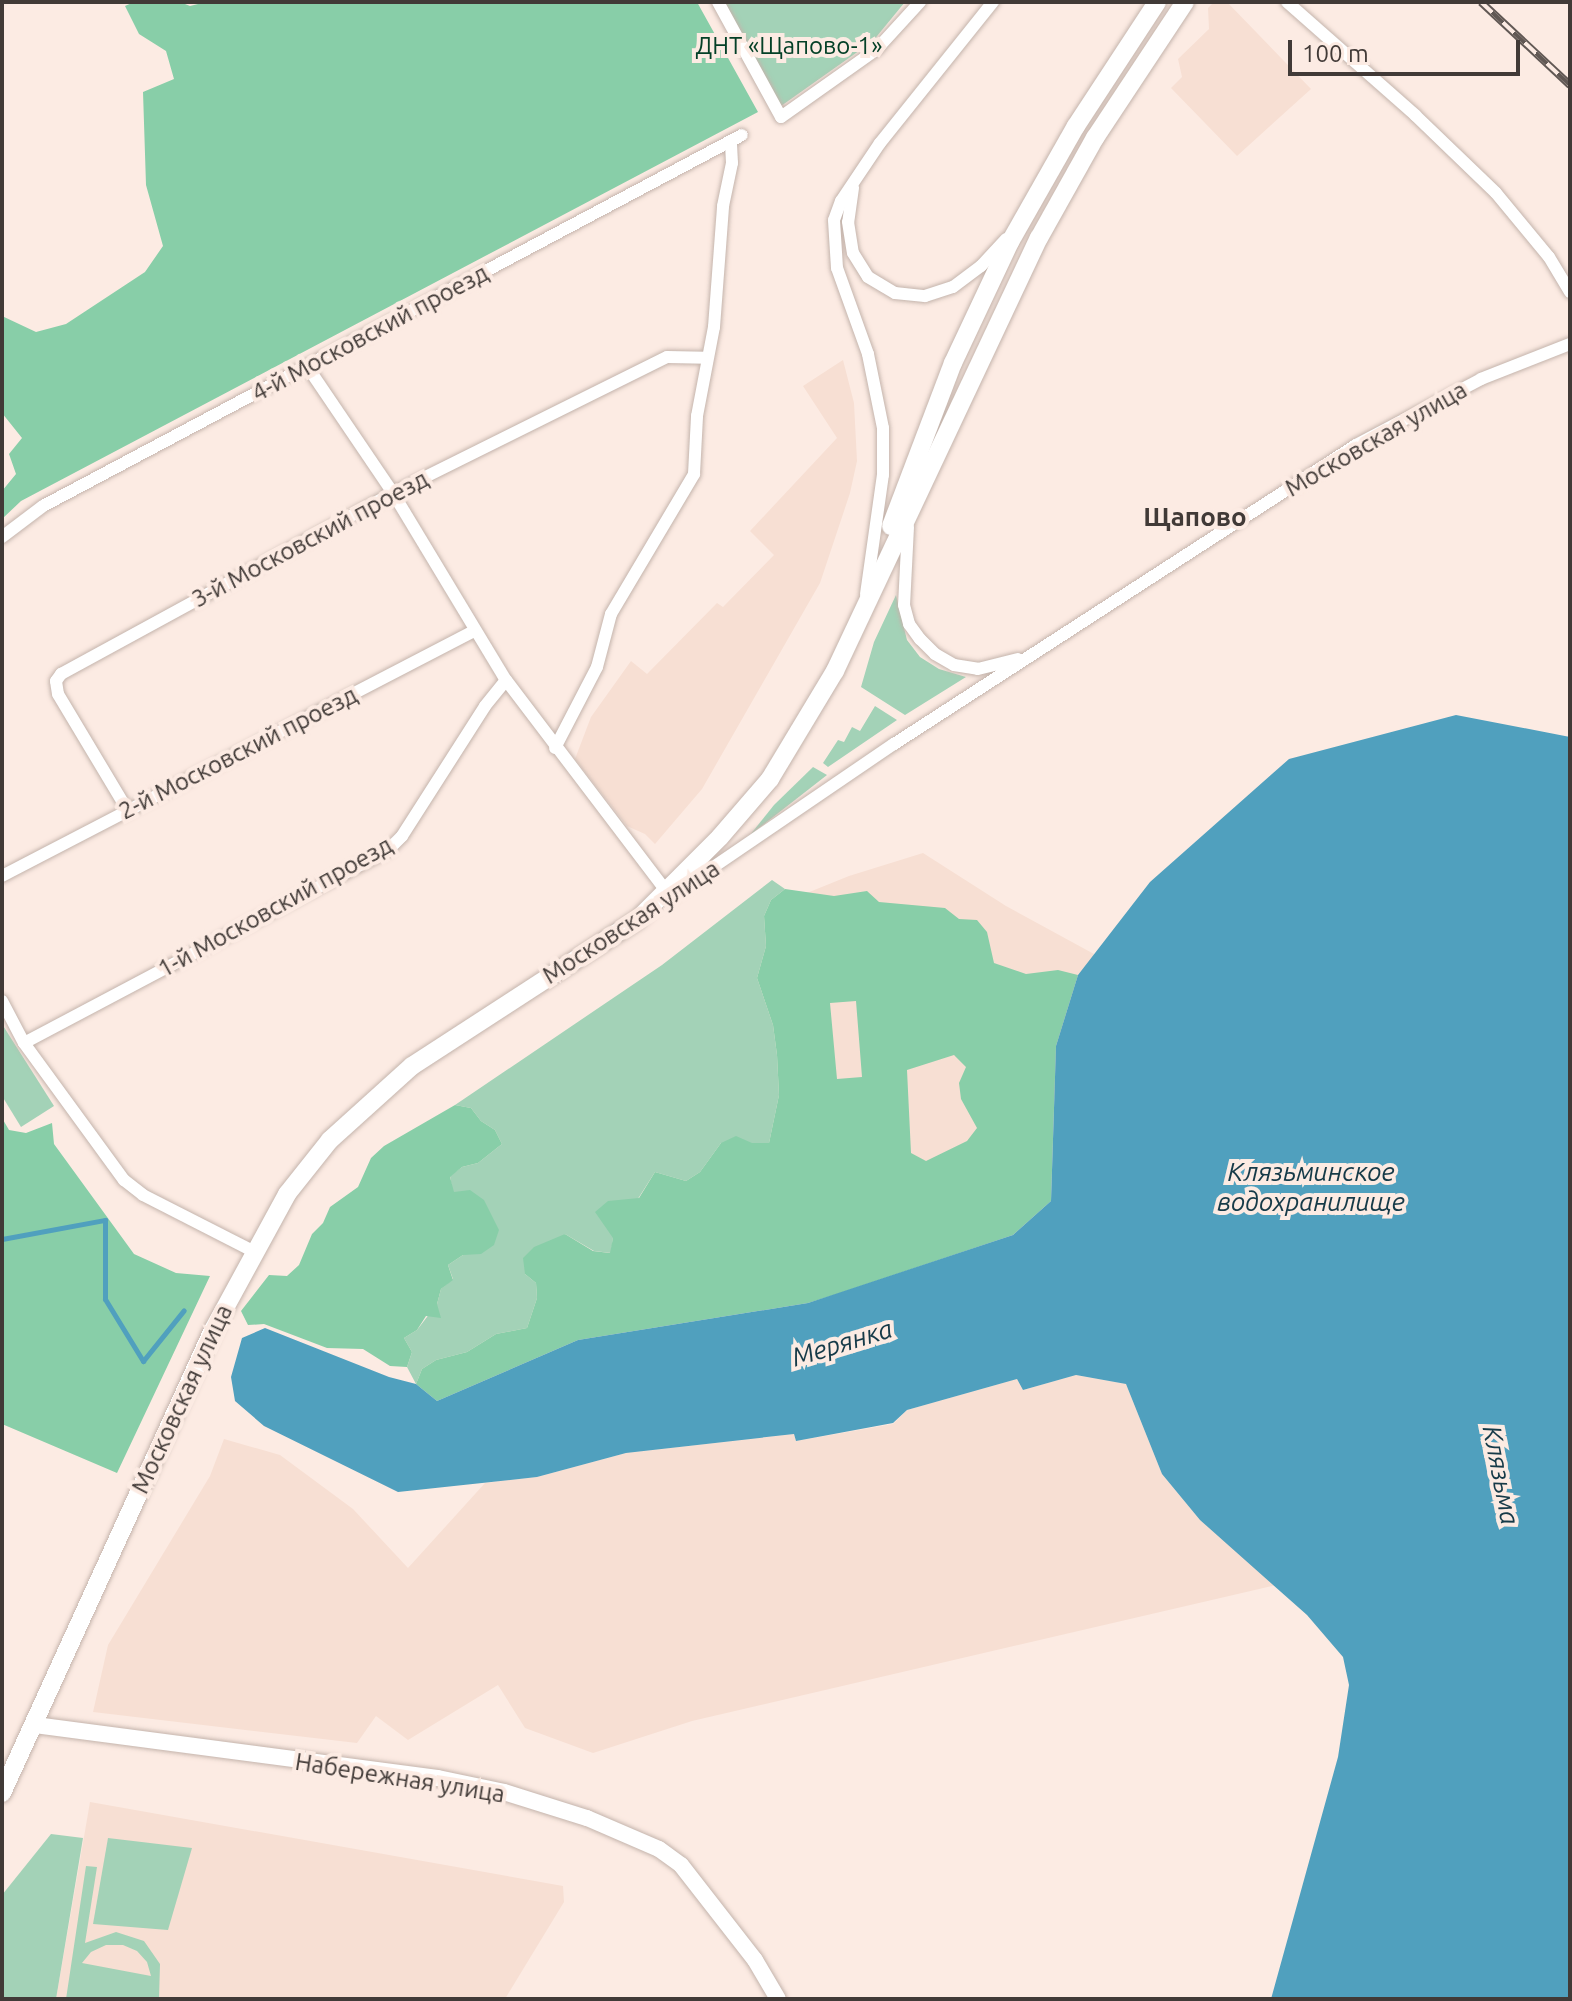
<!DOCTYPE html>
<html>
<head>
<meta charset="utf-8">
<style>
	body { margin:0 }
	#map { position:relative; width:1572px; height:2001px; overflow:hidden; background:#fcebe3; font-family:Ubuntu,sans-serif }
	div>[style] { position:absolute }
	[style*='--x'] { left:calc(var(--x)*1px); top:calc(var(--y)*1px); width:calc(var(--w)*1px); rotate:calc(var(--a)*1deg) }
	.built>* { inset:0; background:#f7dfd3 }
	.green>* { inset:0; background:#a3d2b7 }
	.forest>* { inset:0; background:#88cea8 }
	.water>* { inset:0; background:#50a0be }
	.stream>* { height:5px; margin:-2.5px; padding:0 2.5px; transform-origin:2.5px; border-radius:2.5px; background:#50a0be }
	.roads { filter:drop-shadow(0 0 2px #c4b4ac) drop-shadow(0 0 2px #c4b4ac) }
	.minor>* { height:12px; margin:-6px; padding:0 6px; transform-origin:6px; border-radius:6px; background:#fff }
	.tertiary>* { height:16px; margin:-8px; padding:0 8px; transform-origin:8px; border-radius:8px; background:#fff }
	.secondary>* { height:18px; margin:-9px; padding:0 9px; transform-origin:9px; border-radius:9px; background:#fff }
	.rail>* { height:8px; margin-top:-4px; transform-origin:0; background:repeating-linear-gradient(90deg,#fcebe3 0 15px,#615854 0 30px); box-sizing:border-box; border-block:2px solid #615854 }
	span { translate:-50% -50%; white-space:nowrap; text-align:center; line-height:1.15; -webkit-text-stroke:8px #fcebe3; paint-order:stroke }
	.park-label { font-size:24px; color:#044027 }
	.street-label { font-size:24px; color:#413a37 }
	.neighbourhood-label { font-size:26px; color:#413a37; font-weight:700 }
	.water-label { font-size:26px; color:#163a48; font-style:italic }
	.frame { position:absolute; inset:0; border:4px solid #413a37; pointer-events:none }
	.scale { position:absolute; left:1288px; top:40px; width:232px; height:36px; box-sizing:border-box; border:4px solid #413a37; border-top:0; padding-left:10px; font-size:24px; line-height:28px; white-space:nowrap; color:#413a37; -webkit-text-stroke:6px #fcebe3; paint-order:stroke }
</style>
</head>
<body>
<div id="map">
	<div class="built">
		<i style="clip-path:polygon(1214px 2px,1227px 2px,1311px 89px,1237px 156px,1171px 88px,1182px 77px,1178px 59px,1209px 29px,1208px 8px)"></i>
		<i style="clip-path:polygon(843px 360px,854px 403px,857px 461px,850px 493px,820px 583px,702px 789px,655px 844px,645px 834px,627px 826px,575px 759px,591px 717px,631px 661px,647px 674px,717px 603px,723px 607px,774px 555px,750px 531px,837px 438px,803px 386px)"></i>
		<i style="clip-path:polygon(923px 853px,1006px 906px,1094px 954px,1184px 980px,837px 1294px,797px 897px,849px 876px)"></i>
		<i style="clip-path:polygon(1076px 1375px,1126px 1384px,1162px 1474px,1200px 1520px,1276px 1585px,692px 1721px,593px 1753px,525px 1728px,498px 1685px,408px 1740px,376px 1716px,357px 1743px,93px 1712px,108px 1645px,210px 1476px,224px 1439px,280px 1455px,353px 1509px,408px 1568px,485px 1483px,537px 1477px,626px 1453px,794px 1434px,796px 1441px,893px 1424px,907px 1410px,1017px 1379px,1023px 1390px)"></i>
		<i style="clip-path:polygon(90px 1802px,563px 1886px,564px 1902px,505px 1999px,56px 1999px)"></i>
	</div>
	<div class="green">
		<i style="clip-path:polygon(712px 2px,905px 2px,873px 41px,774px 111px)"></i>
		<i style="clip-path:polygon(896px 595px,907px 640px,920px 657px,939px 669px,966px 677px,905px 715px,861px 687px,874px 642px)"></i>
		<i style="clip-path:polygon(875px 706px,897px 720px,828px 767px,823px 763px,838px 740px,844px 742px,852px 727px,860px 731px)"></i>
		<i style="clip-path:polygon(813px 767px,827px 775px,750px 835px,774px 805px)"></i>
		<i style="clip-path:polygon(772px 880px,785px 889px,771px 900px,764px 916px,766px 946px,757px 978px,773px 1025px,777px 1055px,779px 1095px,769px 1143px,721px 1143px,700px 1172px,686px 1181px,655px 1172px,613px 1238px,611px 1253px,594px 1251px,565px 1234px,525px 1274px,536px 1283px,537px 1298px,527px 1328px,496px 1334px,467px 1352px,436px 1360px,422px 1369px,416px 1384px,407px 1367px,412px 1352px,404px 1338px,417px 1330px,437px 1304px,441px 1289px,453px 1279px,448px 1265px,463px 1255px,450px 1176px,462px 1167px,478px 1163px,502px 1144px,495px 1130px,481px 1121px,471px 1108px,455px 1105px,662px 965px)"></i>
		<i style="clip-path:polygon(2px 1024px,54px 1106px,21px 1127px,2px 1096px)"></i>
		<i style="clip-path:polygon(51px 1834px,83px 1838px,56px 1999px,2px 1999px,2px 1895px)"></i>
		<i style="clip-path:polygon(108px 1838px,192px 1848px,168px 1930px,93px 1924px)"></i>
		<i style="clip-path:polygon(evenodd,86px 1866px,97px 1867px,85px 1943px,116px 1932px,144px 1941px,160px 1964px,159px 1999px,66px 1999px,86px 1866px,106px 1945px,123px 1945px,137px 1951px,147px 1962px,151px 1976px,82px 1963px,91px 1952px,106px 1945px)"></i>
	</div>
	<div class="forest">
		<i style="clip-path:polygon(134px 2px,180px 2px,190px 6px,206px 2px,697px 2px,758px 112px,21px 501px,2px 519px,2px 491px,16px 474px,9px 454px,22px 438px,2px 413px,2px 316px,36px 332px,66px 324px,145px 272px,163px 246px,146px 185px,143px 92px,174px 79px,166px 51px,139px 34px,125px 6px)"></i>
		<i style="clip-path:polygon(evenodd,785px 889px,834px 896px,867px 891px,879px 902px,945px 908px,959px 919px,977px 920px,987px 932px,994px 963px,1026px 974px,1058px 970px,1078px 975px,1056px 1046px,1051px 1201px,1013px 1235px,837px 1294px,808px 1303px,578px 1340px,437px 1401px,416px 1384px,422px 1369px,436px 1360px,467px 1352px,496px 1334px,527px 1328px,537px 1298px,536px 1283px,525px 1274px,523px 1258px,534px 1247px,565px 1234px,593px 1251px,610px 1253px,613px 1238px,595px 1212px,608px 1201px,639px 1198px,655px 1172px,686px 1181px,700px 1172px,721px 1143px,736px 1136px,752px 1143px,769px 1143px,779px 1095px,777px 1055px,773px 1025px,757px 978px,766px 946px,764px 916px,771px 900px,785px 889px,856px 1001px,862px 1077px,837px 1079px,830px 1003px,856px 1001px,785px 889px,954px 1055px,966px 1067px,959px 1083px,961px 1099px,977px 1128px,967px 1141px,926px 1161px,911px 1153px,907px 1070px,954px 1055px)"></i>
		<i style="clip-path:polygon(455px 1105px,471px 1108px,481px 1121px,495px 1130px,502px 1144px,478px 1163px,462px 1167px,450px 1177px,454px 1192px,470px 1190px,484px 1200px,499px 1230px,494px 1245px,481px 1254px,463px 1255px,448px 1265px,453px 1280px,441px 1289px,437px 1304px,441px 1318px,426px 1316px,417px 1330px,404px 1338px,412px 1352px,407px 1367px,390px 1366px,363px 1349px,327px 1348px,264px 1324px,248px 1325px,241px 1311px,269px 1275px,287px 1276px,299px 1265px,312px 1234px,323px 1223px,330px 1207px,358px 1187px,371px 1158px,384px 1146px)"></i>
		<i style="clip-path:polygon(2px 1118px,9px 1130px,26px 1133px,52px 1123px,54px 1144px,134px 1254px,176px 1273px,210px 1276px,117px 1473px,2px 1424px)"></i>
	</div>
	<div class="water">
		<i style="clip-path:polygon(1456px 715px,1570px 737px,1570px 1999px,1271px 1999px,1338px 1757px,1349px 1685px,1343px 1657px,1307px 1615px,1200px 1520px,1162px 1474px,1126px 1384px,1076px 1375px,1023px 1390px,1017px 1379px,907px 1410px,893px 1423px,796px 1441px,794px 1434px,626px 1453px,537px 1477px,398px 1492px,264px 1426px,235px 1401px,231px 1377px,242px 1338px,265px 1328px,389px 1377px,416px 1384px,437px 1401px,578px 1340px,808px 1303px,1013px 1235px,1051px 1201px,1056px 1046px,1078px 975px,1150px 882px,1289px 759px)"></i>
	</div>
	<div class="stream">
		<i style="--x:2;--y:1239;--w:105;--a:-10.5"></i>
		<i style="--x:105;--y:1220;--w:79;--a:90"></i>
		<i style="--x:105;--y:1299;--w:73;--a:58.5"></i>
		<i style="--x:143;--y:1361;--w:65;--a:-51.2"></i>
	</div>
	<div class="roads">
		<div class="minor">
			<i style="--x:718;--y:2;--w:131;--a:61.3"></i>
			<i style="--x:781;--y:117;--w:118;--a:-35.3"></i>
			<i style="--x:877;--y:49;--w:64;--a:-47.5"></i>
			<i style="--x:1287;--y:2;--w:171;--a:41.4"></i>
			<i style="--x:1415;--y:115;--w:112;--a:43.9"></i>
			<i style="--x:1496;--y:193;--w:83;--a:50.4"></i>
			<i style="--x:1549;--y:257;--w:41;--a:59"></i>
			<i style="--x:853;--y:188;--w:34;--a:98"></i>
			<i style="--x:848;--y:222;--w:31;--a:81"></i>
			<i style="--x:853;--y:253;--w:28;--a:58"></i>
			<i style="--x:868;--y:277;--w:31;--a:31"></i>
			<i style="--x:895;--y:293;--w:30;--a:6"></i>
			<i style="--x:925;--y:296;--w:29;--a:-18"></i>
			<i style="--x:953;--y:287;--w:35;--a:-37"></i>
			<i style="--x:981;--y:266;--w:37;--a:-47"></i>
			<i style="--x:307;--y:366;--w:153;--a:55.9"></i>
			<i style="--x:393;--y:493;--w:218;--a:58.9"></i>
			<i style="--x:506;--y:680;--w:266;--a:52.8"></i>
			<i style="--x:908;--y:527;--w:78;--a:92.9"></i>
			<i style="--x:904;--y:605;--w:20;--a:75"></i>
			<i style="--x:909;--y:624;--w:19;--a:54"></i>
			<i style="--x:920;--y:639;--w:21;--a:45"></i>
			<i style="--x:935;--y:654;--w:22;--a:30"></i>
			<i style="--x:954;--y:665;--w:24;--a:9"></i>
			<i style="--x:978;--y:669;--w:41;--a:-14"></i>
			<i style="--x:2;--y:537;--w:51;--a:-37.1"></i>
			<i style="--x:43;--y:506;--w:791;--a:-27.96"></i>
			<i style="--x:866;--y:594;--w:120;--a:-81.9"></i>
			<i style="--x:883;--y:475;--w:47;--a:-90"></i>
			<i style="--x:883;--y:428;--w:76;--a:-101.5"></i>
			<i style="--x:868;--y:354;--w:91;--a:-109.8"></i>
			<i style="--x:837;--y:268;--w:48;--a:-93.6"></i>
			<i style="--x:834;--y:220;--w:20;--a:-70"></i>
			<i style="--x:841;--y:201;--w:70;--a:-56.1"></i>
			<i style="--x:880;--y:143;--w:181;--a:-51.3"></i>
			<i style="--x:555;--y:748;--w:91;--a:-62.6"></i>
			<i style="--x:597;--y:667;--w:55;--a:-75.2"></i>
			<i style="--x:611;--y:614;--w:163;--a:-59.3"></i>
			<i style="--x:694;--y:474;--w:58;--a:-87"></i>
			<i style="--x:697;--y:416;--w:91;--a:-79.2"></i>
			<i style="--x:714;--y:327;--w:121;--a:-85.7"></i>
			<i style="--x:723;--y:206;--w:44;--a:-78.2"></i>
			<i style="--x:732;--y:163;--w:22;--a:-93"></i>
			<i style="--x:128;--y:811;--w:136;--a:-120.9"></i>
			<i style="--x:58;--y:694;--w:13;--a:-99"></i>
			<i style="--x:56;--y:681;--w:9;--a:-54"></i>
			<i style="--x:61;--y:674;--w:378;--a:-28.6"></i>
			<i style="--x:393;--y:493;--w:306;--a:-26.4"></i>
			<i style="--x:667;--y:357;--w:39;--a:1"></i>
			<i style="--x:2;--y:876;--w:532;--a:-27.43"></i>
			<i style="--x:665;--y:900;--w:277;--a:-34.3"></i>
			<i style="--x:894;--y:744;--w:550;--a:-32.91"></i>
			<i style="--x:1356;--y:445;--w:141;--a:-27.8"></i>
			<i style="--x:1481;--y:379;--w:96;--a:-21.5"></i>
			<i style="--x:2;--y:1001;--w:47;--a:62.4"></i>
			<i style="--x:24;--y:1043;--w:170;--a:53.9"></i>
			<i style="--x:124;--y:1180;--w:24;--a:38"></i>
			<i style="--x:143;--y:1195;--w:123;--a:27"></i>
			<i style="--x:24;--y:1043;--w:411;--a:-27.9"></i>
			<i style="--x:387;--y:851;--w:21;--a:-45"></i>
			<i style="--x:402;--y:836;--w:154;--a:-57.4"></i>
			<i style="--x:485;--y:706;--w:33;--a:-51"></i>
		</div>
		<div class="tertiary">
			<i style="--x:35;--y:1725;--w:406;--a:7.5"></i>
			<i style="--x:438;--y:1778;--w:67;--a:12"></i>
			<i style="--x:504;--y:1792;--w:87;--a:17.4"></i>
			<i style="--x:587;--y:1818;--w:78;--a:23.3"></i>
			<i style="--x:659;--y:1849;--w:27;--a:36"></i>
			<i style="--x:681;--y:1865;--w:120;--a:52.1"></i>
			<i style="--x:755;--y:1960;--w:45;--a:59.5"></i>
		</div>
		<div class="secondary">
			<i style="--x:891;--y:526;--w:174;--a:-69.2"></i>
			<i style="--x:953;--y:363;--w:134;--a:-64.8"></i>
			<i style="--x:1010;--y:242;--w:133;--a:-60.4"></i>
			<i style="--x:1076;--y:126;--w:148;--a:-56.8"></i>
			<i style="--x:2;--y:1793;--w:509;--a:-65.5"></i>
			<i style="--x:213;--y:1330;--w:155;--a:-61.4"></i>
			<i style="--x:287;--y:1194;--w:69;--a:-51.5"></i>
			<i style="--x:330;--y:1140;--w:110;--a:-42.1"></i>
			<i style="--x:412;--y:1066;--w:268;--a:-33"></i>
			<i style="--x:637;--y:920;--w:117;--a:-45"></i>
			<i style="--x:720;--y:837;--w:77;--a:-49.2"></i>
			<i style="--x:770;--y:779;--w:126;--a:-59"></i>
			<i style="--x:835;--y:671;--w:479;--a:-64.8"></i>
			<i style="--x:1039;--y:238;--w:115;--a:-60.8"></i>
			<i style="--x:1095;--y:138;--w:163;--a:-56.5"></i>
		</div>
	</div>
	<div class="rail">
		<i style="--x:1481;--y:2;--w:122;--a:43"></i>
	</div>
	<div class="park-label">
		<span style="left:789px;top:46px">ДНТ «Щапово-1»</span>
	</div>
	<div class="street-label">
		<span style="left:370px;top:333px;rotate:-28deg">4-й Московский проезд</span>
		<span style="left:1376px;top:439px;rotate:-30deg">Московская улица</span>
		<span style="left:310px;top:539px;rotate:-28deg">3-й Московский проезд</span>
		<span style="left:238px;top:753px;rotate:-27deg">2-й Московский проезд</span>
		<span style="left:275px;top:907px;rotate:-29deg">1-й Московский проезд</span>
		<span style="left:631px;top:922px;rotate:-33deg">Московская улица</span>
		<span style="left:182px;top:1399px;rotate:-65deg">Московская улица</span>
		<span style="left:400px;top:1778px;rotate:9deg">Набережная улица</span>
	</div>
	<div class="neighbourhood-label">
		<span style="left:1195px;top:517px">Щапово</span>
	</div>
	<div class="water-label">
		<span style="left:1311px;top:1187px">Клязьминское<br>водохранилище</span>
		<span style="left:842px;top:1343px;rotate:-17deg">Мерянка</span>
		<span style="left:1501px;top:1475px;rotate:79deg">Клязьма</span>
	</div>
	<div class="frame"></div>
	<div class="scale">100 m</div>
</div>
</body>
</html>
